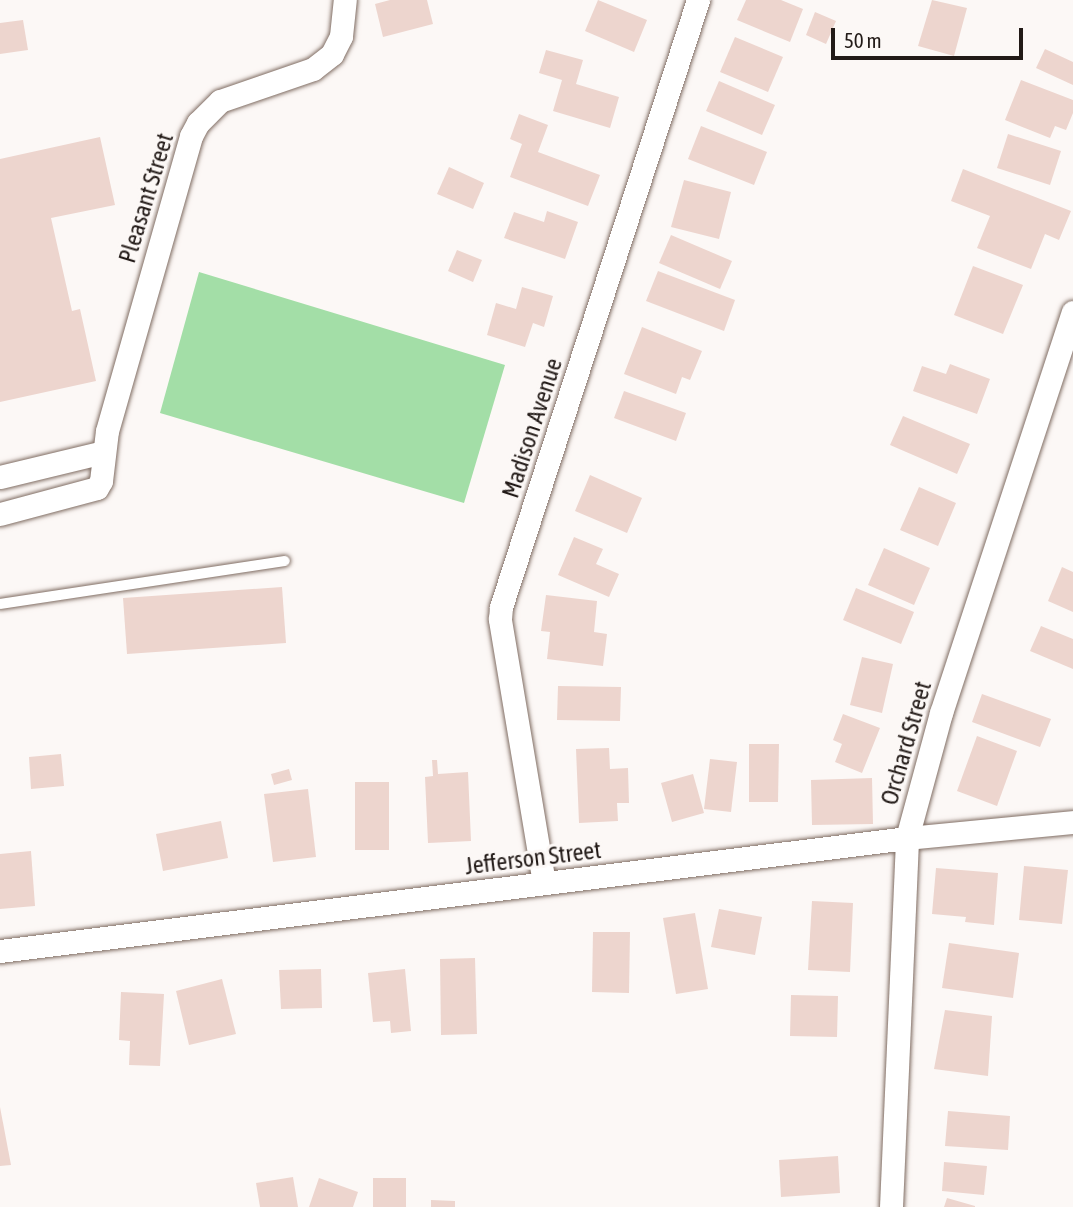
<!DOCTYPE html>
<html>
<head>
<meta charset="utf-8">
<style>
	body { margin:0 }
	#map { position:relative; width:1073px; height:1207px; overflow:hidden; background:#fcf8f6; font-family:"Asap Condensed",sans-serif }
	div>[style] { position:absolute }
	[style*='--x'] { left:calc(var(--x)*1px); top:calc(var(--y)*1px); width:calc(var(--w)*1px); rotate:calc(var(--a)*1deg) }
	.green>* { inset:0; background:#a3dea7 }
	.building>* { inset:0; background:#edd5ce }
	.roads { filter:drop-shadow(0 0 2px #806d63) drop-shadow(0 0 2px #806d63) }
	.lane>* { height:10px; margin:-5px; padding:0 5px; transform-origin:5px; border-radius:5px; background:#fff }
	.street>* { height:23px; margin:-11.5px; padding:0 11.5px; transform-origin:11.5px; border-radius:11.5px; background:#fff }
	span { translate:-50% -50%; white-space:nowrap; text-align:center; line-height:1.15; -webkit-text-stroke:6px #fcf8f6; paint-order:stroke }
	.street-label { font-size:24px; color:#221a17 }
	.scale { position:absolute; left:831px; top:28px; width:192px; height:32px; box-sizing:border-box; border:4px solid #221a17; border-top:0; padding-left:9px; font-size:21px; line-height:24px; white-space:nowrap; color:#221a17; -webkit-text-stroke:5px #fcf8f6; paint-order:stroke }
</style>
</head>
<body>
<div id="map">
	<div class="green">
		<i style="clip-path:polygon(199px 272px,505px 365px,464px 503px,160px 413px)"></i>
	</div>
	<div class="building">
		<i style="clip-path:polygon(390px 0,427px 0,433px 24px,383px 37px,375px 4px)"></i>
		<i style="clip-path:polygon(598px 0,647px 20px,634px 52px,585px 31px)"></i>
		<i style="clip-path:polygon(746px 0,781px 0,803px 9px,790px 42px,737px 20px)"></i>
		<i style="clip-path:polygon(932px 0,967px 8px,954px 56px,918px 46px)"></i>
		<i style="clip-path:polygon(815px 12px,836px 21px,826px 44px,806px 35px)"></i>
		<i style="clip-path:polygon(23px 20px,28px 50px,0 54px,0 23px)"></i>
		<i style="clip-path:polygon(735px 37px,783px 57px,768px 92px,720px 72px)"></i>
		<i style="clip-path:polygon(1045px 49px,1073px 62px,1073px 85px,1036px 68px)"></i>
		<i style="clip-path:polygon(546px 50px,583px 60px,576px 84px,619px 97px,610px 128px,553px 111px,562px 80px,539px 73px)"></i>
		<i style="clip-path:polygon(1021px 80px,1073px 100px,1073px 113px,1066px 130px,1055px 126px,1050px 138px,1005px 120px)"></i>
		<i style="clip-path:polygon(719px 81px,775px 105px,762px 135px,706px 111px)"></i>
		<i style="clip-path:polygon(519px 114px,548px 125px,538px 152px,600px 175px,588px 206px,510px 177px,522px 144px,510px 139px)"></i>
		<i style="clip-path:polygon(701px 126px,767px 152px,754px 185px,688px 159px)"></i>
		<i style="clip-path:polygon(1008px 134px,1061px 151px,1050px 185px,997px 168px)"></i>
		<i style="clip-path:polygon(100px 137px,115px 205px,51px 218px,72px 311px,80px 309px,96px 381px,0 402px,0 159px)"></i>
		<i style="clip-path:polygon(449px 167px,484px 183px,473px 209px,437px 194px)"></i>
		<i style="clip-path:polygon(963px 169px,1071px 211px,1059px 240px,1045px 234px,1031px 269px,977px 248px,990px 216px,951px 201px)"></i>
		<i style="clip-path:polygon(684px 180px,731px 192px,719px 239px,671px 227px)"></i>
		<i style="clip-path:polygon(547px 211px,578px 222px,565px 259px,504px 238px,514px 212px,544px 222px)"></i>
		<i style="clip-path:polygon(671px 235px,732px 261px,720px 289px,659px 263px)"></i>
		<i style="clip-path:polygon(457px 250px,482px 260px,473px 282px,448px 271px)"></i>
		<i style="clip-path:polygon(973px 266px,1023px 285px,1003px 334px,954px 315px)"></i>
		<i style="clip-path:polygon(658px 271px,735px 300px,724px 331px,646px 301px)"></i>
		<i style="clip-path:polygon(522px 287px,553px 296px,544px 327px,533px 323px,525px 347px,487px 335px,496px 303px,516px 309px)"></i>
		<i style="clip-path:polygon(642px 327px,702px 351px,690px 380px,682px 377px,676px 394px,624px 374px)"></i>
		<i style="clip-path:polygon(950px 364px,990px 379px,977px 414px,913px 391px,922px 366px,946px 374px)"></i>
		<i style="clip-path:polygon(624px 391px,686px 413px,676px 441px,614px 418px)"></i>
		<i style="clip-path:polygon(903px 416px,970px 444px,957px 474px,890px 445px)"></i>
		<i style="clip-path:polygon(590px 475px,642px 498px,627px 533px,575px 511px)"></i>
		<i style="clip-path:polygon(919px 487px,956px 503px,938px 546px,900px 530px)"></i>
		<i style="clip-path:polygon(574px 537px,603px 549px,596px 564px,619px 574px,609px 597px,558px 575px)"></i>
		<i style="clip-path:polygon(884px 548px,930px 568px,914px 605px,868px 585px)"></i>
		<i style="clip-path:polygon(1062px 567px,1073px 572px,1073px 612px,1048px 601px)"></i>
		<i style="clip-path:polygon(282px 587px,286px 643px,127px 654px,123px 598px)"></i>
		<i style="clip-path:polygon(856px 588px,914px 612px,901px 644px,843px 620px)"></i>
		<i style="clip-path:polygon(546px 595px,597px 601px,594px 632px,607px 634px,603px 666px,547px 659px,550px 632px,541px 631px)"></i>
		<i style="clip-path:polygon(1041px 626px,1073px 639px,1073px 669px,1030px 651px)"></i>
		<i style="clip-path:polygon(862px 657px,893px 664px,882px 713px,850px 705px)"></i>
		<i style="clip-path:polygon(558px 686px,621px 687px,620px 721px,557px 720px)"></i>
		<i style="clip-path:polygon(982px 694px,1051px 719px,1040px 747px,972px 722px)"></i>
		<i style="clip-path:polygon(843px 714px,880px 728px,862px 773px,835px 762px,842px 744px,833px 740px)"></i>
		<i style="clip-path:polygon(977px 736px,1017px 751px,997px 806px,957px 791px)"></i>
		<i style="clip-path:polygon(749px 744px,779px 744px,778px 802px,749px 802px)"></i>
		<i style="clip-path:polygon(609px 748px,610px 769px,628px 768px,629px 803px,617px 803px,618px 821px,579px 823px,576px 749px)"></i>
		<i style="clip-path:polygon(61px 754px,64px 786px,31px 789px,29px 757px)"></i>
		<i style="clip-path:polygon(710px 759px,737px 762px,731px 812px,704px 809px)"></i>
		<i style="clip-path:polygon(432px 760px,437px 760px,438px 774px,468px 772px,471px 841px,428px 843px,425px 777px,433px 776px)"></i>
		<i style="clip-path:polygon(289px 769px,292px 780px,274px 785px,271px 774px)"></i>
		<i style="clip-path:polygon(693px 774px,704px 813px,672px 822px,661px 783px)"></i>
		<i style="clip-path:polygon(872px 778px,873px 824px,812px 825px,811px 780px)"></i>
		<i style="clip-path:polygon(355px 782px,389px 782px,389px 850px,355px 850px)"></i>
		<i style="clip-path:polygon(308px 789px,316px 857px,273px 862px,264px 794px)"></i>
		<i style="clip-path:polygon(221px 821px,228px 858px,163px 871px,156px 834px)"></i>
		<i style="clip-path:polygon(31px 851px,35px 906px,0 909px,0 854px)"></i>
		<i style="clip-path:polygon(1024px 866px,1068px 870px,1062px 924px,1019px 920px)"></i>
		<i style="clip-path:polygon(936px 868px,998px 873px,994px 925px,965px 922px,966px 917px,932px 914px)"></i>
		<i style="clip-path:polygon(812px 901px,853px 903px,850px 972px,808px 970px)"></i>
		<i style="clip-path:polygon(719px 909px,762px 917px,755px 955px,711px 947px)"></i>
		<i style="clip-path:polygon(695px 913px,708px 989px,676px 994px,663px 918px)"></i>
		<i style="clip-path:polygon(593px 932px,630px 932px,629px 993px,592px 992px)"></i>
		<i style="clip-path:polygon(949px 943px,1019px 953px,1013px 998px,942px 988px)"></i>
		<i style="clip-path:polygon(475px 958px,477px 1034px,441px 1035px,440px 959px)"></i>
		<i style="clip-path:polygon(321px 969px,322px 1008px,281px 1009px,279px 970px)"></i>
		<i style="clip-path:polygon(405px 969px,411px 1031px,391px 1033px,390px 1021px,373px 1022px,368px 973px)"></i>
		<i style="clip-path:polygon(222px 979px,236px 1034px,189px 1045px,176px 991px)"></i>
		<i style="clip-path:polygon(121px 992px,164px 994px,160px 1066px,129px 1065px,130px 1041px,119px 1040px)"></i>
		<i style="clip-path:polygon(791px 995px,838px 996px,837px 1037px,790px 1036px)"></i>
		<i style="clip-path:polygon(945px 1010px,992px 1016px,988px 1076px,934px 1069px)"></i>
		<i style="clip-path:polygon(0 1107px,11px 1165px,0 1166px)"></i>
		<i style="clip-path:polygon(948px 1111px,1010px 1116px,1008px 1150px,945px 1146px)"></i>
		<i style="clip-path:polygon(838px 1156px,840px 1193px,781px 1197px,779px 1160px)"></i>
		<i style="clip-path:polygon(944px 1162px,987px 1166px,984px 1195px,942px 1191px)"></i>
		<i style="clip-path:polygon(293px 1177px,298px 1207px,260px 1207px,256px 1183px)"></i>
		<i style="clip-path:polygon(319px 1178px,358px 1192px,353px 1207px,309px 1207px)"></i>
		<i style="clip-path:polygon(373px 1178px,406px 1178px,406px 1207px,373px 1207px)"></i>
		<i style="clip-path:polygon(947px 1198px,975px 1206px,975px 1207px,944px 1207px)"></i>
		<i style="clip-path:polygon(431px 1200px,455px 1201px,455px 1207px,431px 1207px)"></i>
	</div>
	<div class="roads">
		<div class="lane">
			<i style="--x:0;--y:604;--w:288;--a:-8.6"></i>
		</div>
		<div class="street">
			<i style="--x:0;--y:477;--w:106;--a:-13.6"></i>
			<i style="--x:0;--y:514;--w:100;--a:-15"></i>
			<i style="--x:97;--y:488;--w:8;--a:-60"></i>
			<i style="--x:101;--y:481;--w:50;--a:-83.2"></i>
			<i style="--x:107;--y:431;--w:307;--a:-74.1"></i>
			<i style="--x:191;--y:136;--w:15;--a:-62"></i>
			<i style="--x:198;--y:123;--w:31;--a:-45"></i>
			<i style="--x:220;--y:101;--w:98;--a:-19"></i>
			<i style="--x:313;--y:69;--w:24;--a:-38"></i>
			<i style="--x:332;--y:54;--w:20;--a:-63"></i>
			<i style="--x:341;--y:36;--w:36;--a:-84"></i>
			<i style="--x:544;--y:883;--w:268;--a:-99.5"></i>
			<i style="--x:500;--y:619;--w:12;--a:-85"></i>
			<i style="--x:501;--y:607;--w:638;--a:-72.02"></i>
			<i style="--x:0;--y:951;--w:914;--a:-7.1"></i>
			<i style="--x:907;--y:838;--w:167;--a:-5.5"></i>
			<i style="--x:891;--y:1207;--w:369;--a:-87.5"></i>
			<i style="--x:907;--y:838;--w:130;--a:-74.8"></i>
			<i style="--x:941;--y:713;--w:422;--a:-71.8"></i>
		</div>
	</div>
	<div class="street-label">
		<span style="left:146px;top:198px;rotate:-73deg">Pleasant Street</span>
		<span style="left:532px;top:428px;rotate:-72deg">Madison Avenue</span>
		<span style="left:906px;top:743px;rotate:-74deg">Orchard Street</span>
		<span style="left:533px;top:858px;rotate:-7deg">Jefferson Street</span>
	</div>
	<div class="scale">50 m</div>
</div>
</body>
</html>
